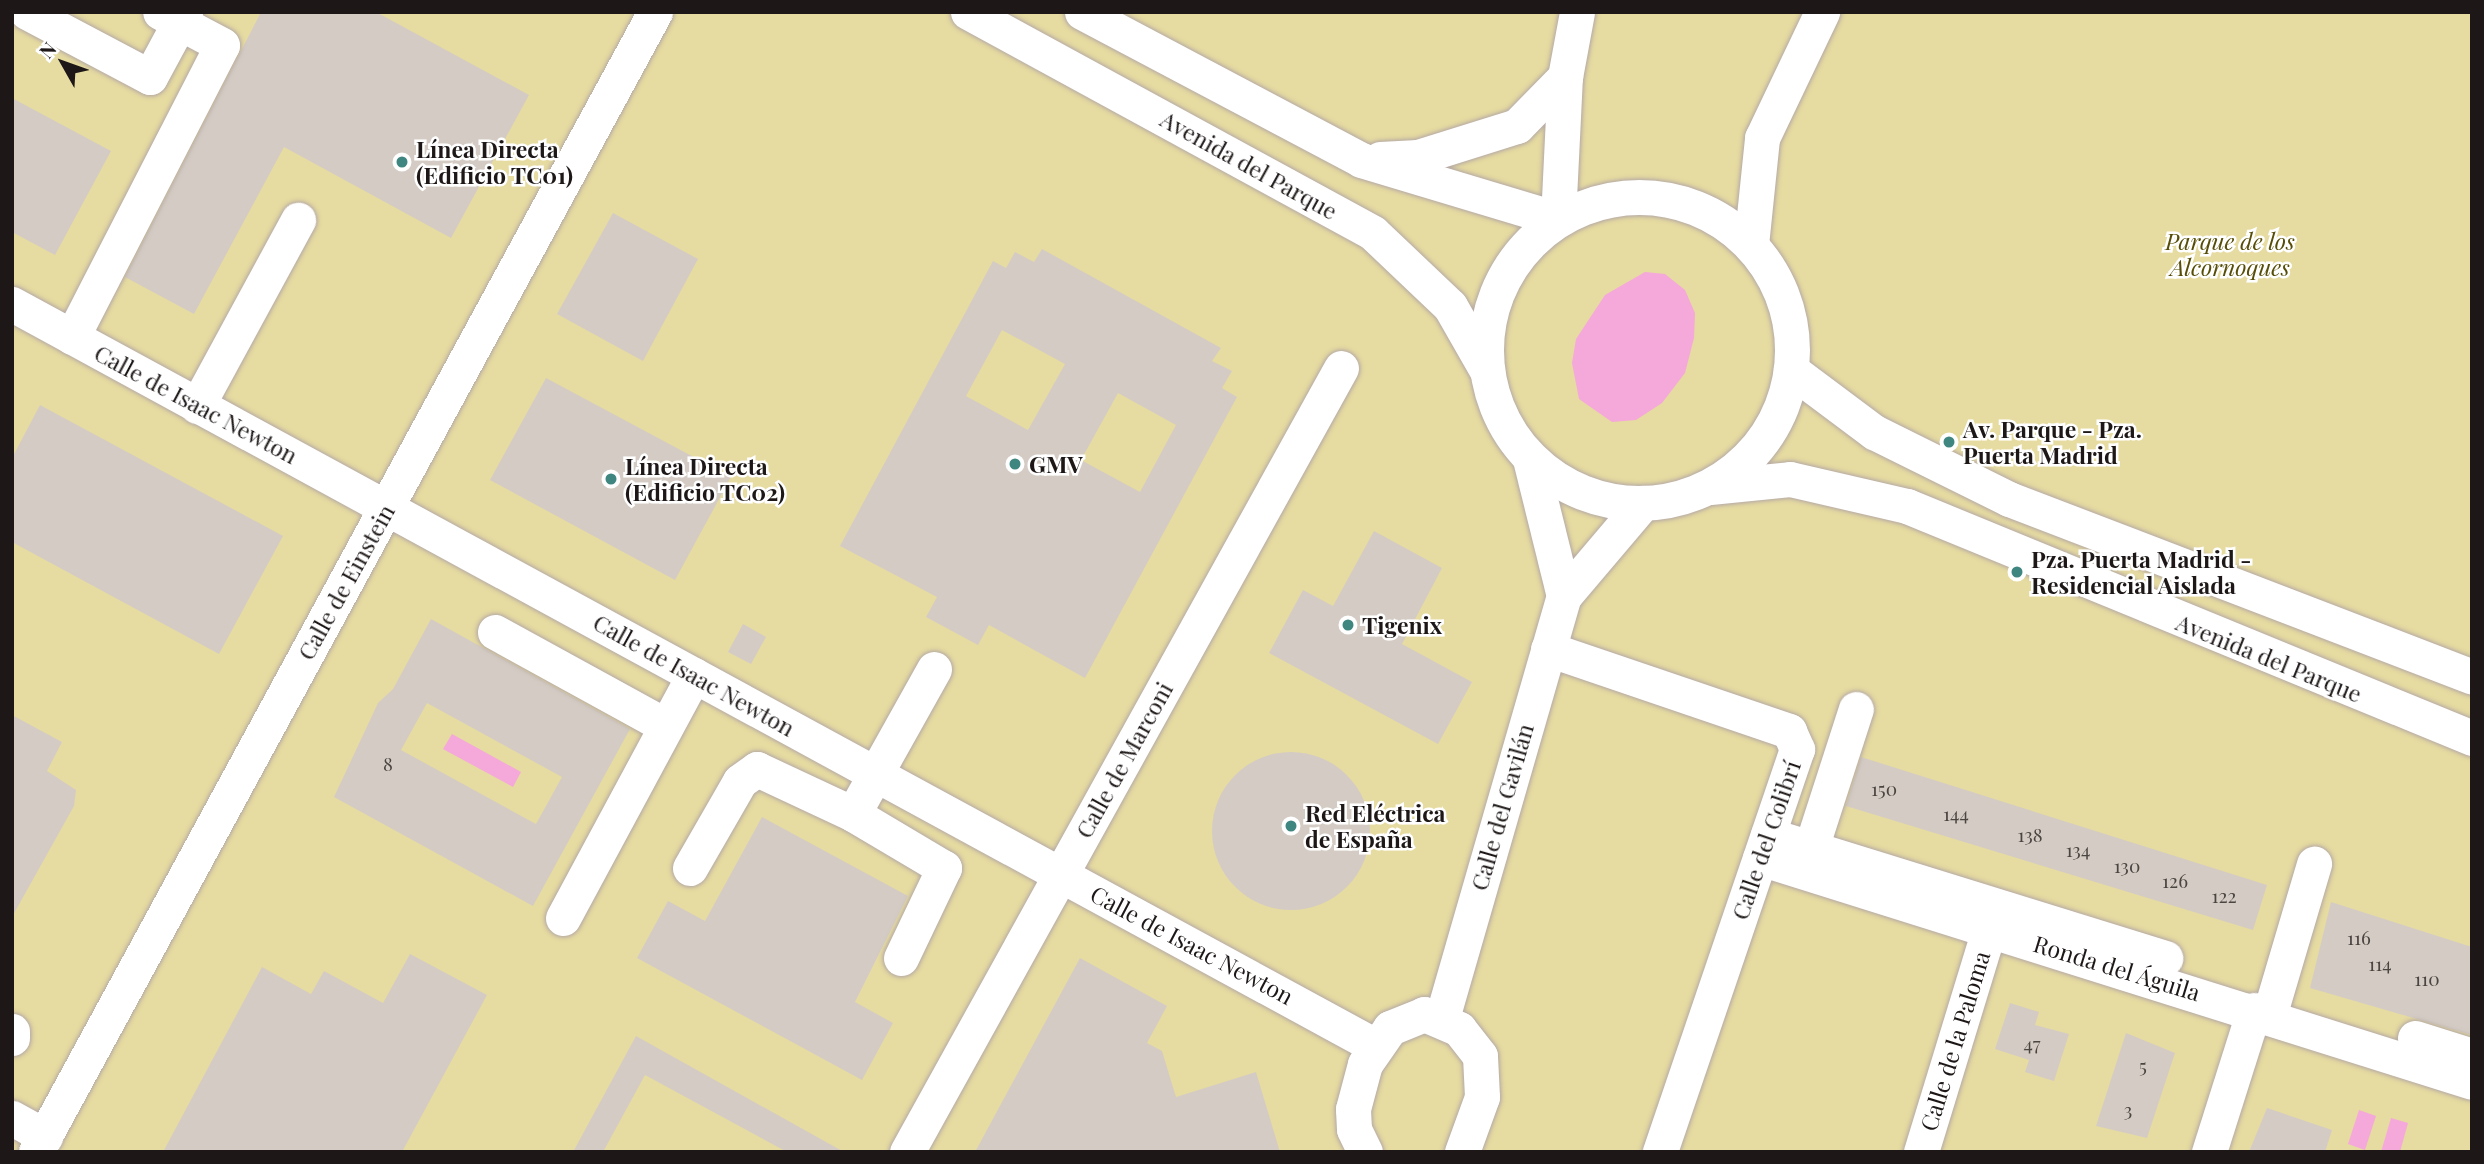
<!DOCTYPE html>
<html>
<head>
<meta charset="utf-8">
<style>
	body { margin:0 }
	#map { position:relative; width:2484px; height:1164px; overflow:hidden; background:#fdf8f6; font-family:"Playfair Display",serif }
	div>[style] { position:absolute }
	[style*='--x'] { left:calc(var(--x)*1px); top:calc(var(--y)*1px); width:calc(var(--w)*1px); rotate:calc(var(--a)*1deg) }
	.green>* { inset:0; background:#e6dba0 }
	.water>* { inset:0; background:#f5a8da }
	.building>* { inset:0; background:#d4ccc4 }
	.round { border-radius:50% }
	.roads { filter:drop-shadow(0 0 2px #b5a9a5) drop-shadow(0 0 2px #b5a9a5) }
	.minor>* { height:35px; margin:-17.5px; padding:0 17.5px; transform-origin:17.5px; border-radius:17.5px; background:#fff }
	.minor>.ring { margin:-17.5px; padding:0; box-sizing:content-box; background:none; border:35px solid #fff; border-radius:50% }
	.dots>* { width:19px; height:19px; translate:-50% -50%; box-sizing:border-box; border:4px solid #fff; border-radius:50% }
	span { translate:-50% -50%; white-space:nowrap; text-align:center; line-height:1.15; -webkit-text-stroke:5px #fff; paint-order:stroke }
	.number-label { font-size:19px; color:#4b4542 }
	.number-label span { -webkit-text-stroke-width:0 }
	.poi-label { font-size:23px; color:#1d1817; font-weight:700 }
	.left { translate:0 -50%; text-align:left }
	.street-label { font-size:23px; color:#1d1817 }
	.park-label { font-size:23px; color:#574d06; font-style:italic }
	.frame { position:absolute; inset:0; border:14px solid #1d1817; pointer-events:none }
	.north { position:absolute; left:28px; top:28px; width:70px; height:70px; -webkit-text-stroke:5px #fff; paint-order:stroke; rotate:310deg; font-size:19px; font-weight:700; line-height:28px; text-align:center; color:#1d1817 }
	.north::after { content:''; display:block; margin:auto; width:24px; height:32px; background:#1d1817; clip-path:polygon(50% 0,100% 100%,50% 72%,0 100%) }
</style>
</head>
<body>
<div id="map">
	<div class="green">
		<i style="clip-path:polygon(12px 12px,2472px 12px,2472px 1152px,12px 1152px)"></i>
	</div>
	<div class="water">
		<i style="clip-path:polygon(1645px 272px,1665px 274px,1685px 290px,1695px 313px,1694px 338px,1685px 373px,1662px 403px,1636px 420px,1612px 422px,1579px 399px,1572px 363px,1576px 339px,1605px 295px)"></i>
		<i style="clip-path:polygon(452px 734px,521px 772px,513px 787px,443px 749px)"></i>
		<i style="clip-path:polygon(2359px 1110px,2376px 1116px,2365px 1150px,2348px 1144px)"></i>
		<i style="clip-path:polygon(2391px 1118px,2408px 1123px,2400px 1152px,2381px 1152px)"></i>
	</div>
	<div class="building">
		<i style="clip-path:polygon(261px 12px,376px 12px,529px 95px,451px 238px,284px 147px,194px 314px,125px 277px)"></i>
		<i style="clip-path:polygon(12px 98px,111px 151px,55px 255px,12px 232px)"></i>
		<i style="clip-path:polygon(613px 213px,698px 259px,643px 361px,557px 314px)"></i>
		<i style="clip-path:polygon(evenodd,1042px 249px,1221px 348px,1212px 361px,1232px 371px,1222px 388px,1237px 397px,1085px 678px,989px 625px,978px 645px,926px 617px,937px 597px,840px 546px,993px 261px,1006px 268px,1015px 252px,1034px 262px,1042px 249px,1002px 330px,1065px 364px,1028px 430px,966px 396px,1002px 330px,1042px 249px,1118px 393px,1176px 425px,1140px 492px,1081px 460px,1118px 393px)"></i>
		<i style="clip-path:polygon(546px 378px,731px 477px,675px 580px,490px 480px)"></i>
		<i style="clip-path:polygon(40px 405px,283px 536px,219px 654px,12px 542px,12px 458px)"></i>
		<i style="clip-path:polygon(1374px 531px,1442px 568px,1402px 644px,1472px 682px,1438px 744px,1269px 653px,1303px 590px,1333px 606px)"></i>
		<i style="clip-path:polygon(evenodd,431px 619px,630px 729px,533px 906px,334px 797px,378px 703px,393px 689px,431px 619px,427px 703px,562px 777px,536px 824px,401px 750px,427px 703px)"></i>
		<i style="clip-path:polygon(743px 624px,766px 637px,751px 664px,728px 652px)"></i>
		<i style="clip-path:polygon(12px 715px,62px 742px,47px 771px,76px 790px,74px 806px,12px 917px)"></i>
		<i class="round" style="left:1212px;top:752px;width:158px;height:158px"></i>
		<i style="clip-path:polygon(1861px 757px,2267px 885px,2253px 930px,1846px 806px)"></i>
		<i style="clip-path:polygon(762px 817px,908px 896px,855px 1002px,893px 1023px,862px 1080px,637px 958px,668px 901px,705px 921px)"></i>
		<i style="clip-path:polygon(2331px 902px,2472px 947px,2472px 1035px,2310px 988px)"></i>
		<i style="clip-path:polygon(410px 954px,487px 995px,402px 1152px,163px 1152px,262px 967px,311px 994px,324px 971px,383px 1003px)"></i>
		<i style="clip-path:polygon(1080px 958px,1167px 1006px,1147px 1043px,1162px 1051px,1176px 1097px,1256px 1072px,1280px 1152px,975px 1152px)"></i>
		<i style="clip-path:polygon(2010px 1003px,2039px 1012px,2035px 1025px,2069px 1034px,2054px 1081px,2025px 1072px,2029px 1060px,1995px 1049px)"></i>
		<i style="clip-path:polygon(2126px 1033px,2175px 1053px,2147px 1138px,2096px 1126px)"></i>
		<i style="clip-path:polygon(636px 1036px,844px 1152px,787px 1152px,645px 1075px,603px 1152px,573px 1152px)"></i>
		<i style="clip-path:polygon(2267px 1108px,2332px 1130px,2325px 1152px,2249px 1152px)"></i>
	</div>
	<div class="roads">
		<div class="minor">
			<i style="--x:27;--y:12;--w:139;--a:27.9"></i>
			<i style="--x:150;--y:77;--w:74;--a:-61.7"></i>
			<i style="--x:968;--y:12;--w:461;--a:28.6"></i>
			<i style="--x:1373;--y:233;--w:106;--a:43.5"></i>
			<i style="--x:1450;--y:306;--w:73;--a:60.3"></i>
			<i style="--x:1082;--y:12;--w:316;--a:27.9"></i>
			<i style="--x:1361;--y:160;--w:206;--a:16.7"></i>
			<i style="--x:1380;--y:159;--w:38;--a:-3"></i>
			<i style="--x:1418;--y:157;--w:104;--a:-17.4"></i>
			<i style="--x:1517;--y:126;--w:69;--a:-45.6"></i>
			<i class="ring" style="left:1486px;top:197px;width:271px;height:271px"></i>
			<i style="--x:1558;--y:219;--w:142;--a:-87.2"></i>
			<i style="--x:1565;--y:77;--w:66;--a:-79.5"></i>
			<i style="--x:1751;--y:245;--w:108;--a:-84.1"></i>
			<i style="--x:1762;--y:138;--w:140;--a:-64.5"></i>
			<i style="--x:12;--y:304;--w:1552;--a:28.56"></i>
			<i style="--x:72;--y:337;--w:328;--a:-62.8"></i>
			<i style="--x:222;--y:45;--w:70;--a:-152"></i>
			<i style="--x:1791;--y:370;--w:104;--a:36.8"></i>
			<i style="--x:1874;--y:432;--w:151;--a:26.4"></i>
			<i style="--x:2009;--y:499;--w:496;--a:21"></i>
			<i style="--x:197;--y:406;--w:212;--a:-61.5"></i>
			<i style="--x:1530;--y:459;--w:141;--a:76.1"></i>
			<i style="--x:1710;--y:487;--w:80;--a:-5.7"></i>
			<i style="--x:1790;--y:479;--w:120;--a:13"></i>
			<i style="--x:1907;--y:506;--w:611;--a:22.32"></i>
			<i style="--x:495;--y:632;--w:195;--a:28.8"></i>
			<i style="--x:1548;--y:649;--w:255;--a:18.8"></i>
			<i style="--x:1789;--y:731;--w:20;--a:66"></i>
			<i style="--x:1797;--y:749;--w:426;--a:108.8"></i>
			<i style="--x:1768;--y:835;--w:416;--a:17.2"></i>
			<i style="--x:1811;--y:848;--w:146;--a:-72.1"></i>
			<i style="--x:1760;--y:858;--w:746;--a:17.46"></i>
			<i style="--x:690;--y:868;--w:100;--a:-60.1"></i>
			<i style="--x:740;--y:781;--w:21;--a:-35"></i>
			<i style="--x:757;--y:769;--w:106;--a:25.1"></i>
			<i style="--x:563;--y:918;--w:276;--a:-61.7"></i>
			<i style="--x:901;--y:958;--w:100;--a:-64.5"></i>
			<i style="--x:944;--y:868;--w:106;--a:-149.3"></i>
			<i style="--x:853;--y:814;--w:166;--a:-60.8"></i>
			<i style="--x:2269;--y:1016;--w:159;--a:-73.5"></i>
			<i style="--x:1442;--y:1018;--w:439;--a:-73.9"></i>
			<i style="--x:1564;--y:596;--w:122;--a:-49.7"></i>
			<i style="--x:12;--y:1031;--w:7;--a:90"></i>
			<i style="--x:2415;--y:1038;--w:60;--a:17.5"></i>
			<i style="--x:12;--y:1118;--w:38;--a:29"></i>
			<i style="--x:36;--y:1152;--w:1297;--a:-61.5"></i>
			<i style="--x:907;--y:1152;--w:896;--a:-61.03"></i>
			<i style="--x:1365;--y:1152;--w:25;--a:-116"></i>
			<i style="--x:1354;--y:1129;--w:20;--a:-93"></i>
			<i style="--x:1353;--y:1109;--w:47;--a:-75.1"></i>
			<i style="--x:1365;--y:1064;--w:44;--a:-55.2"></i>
			<i style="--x:1390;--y:1028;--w:37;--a:-22"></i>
			<i style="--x:1424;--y:1014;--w:38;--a:23"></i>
			<i style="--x:1459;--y:1029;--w:34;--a:52"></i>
			<i style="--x:1480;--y:1056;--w:41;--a:87.2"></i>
			<i style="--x:1482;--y:1097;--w:59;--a:110"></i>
			<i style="--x:1921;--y:1152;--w:232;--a:-73"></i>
			<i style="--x:2209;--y:1152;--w:149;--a:-72.4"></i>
		</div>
	</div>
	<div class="dots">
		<i style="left:402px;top:162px;background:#3f8681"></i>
		<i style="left:1949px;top:442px;background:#3f8681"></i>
		<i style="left:1015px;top:464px;background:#3f8681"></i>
		<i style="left:611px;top:479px;background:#3f8681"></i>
		<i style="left:2017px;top:572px;background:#3f8681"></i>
		<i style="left:1348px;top:625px;background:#3f8681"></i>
		<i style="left:1291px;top:826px;background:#3f8681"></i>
	</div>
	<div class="number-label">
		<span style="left:388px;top:764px">8</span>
		<span style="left:1884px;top:789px">150</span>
		<span style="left:1956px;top:814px">144</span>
		<span style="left:2030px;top:835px">138</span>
		<span style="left:2078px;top:850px">134</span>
		<span style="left:2127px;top:866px">130</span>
		<span style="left:2175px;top:881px">126</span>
		<span style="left:2224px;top:896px">122</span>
		<span style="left:2359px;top:938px">116</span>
		<span style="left:2380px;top:964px">114</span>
		<span style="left:2427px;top:979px">110</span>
		<span style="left:2032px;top:1044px">47</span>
		<span style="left:2143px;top:1066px">5</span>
		<span style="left:2128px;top:1110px">3</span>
	</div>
	<div class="poi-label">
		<span class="left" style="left:416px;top:162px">Línea Directa<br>(Edificio TC01)</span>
		<span class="left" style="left:1963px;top:442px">Av. Parque - Pza.<br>Puerta Madrid</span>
		<span class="left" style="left:1029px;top:464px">GMV</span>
		<span class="left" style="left:625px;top:479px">Línea Directa<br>(Edificio TC02)</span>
		<span class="left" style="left:2031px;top:572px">Pza. Puerta Madrid -<br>Residencial Aislada</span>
		<span class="left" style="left:1362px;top:625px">Tigenix</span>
		<span class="left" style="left:1305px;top:826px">Red Eléctrica<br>de España</span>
	</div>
	<div class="street-label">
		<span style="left:1249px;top:165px;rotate:29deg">Avenida del Parque</span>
		<span style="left:196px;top:404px;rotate:28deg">Calle de Isaac Newton</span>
		<span style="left:346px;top:582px;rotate:-61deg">Calle de Einstein</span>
		<span style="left:2269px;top:658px;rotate:22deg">Avenida del Parque</span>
		<span style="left:694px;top:675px;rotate:29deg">Calle de Isaac Newton</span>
		<span style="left:1124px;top:760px;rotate:-61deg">Calle de Marconi</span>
		<span style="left:1502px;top:807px;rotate:-74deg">Calle del Gavilán</span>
		<span style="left:1766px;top:840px;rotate:-71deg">Calle del Colibrí</span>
		<span style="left:1192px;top:945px;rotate:28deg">Calle de Isaac Newton</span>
		<span style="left:2117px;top:968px;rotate:17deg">Ronda del Águila</span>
		<span style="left:1955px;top:1041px;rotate:-73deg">Calle de la Paloma</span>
	</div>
	<div class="park-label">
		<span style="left:2230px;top:254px">Parque de los<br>Alcornoques</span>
	</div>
	<div class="frame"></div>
	<div class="north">N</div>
</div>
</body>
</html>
